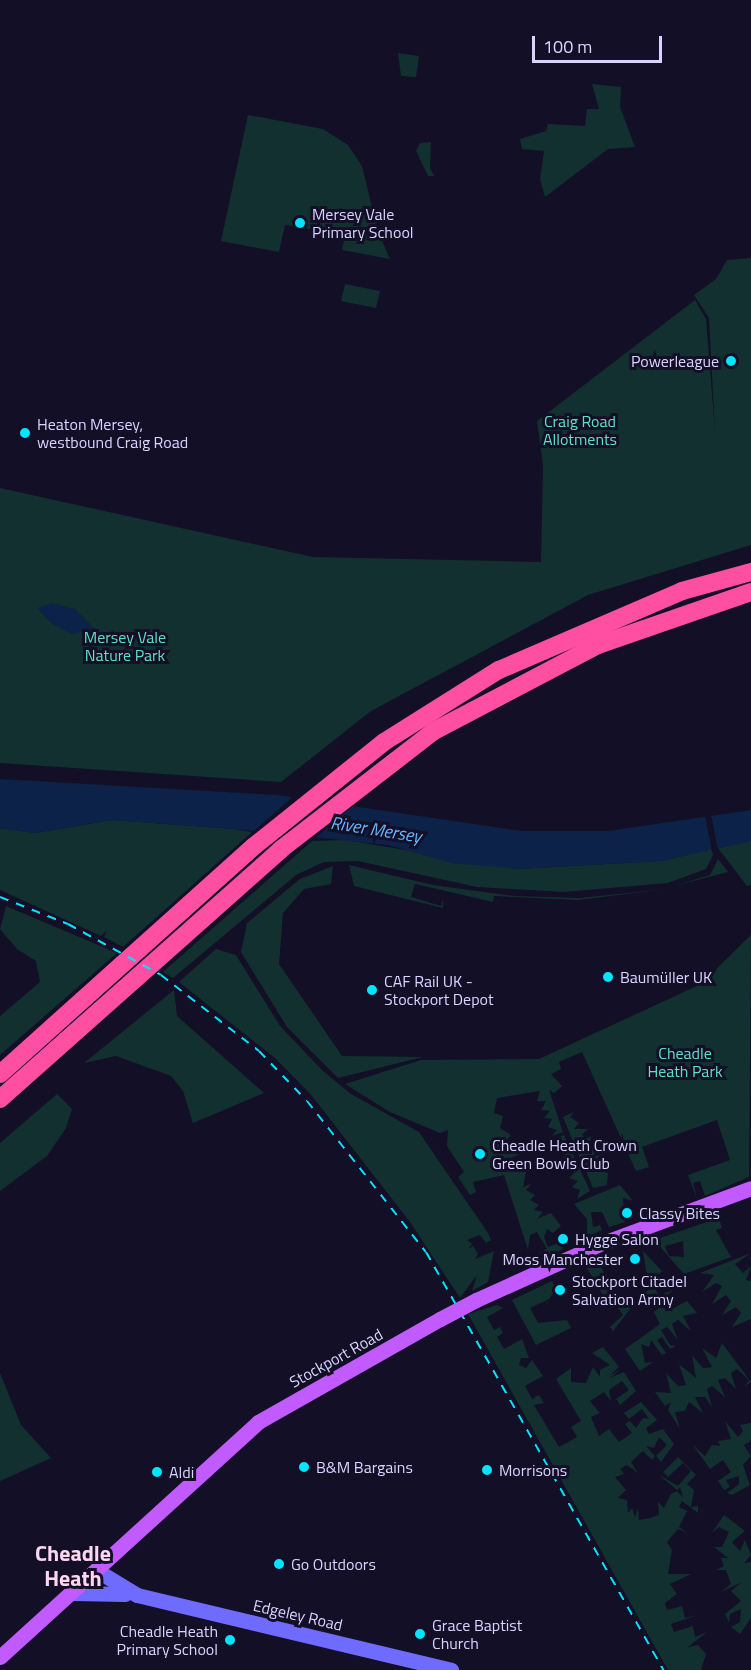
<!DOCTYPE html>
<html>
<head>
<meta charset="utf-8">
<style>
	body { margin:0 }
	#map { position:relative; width:751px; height:1670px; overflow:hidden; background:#130f26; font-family:"Titillium Web",sans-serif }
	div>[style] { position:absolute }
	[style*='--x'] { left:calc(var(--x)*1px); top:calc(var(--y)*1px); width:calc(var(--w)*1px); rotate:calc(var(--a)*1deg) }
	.green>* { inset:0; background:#12302f }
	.water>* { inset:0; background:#0c2248 }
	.pier>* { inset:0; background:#130f26 }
	.secondary>* { height:15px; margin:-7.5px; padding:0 7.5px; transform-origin:7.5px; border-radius:7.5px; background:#6f6bff }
	.primary>* { height:15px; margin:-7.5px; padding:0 7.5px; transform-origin:7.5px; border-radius:7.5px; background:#c25bff }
	.motorway>* { height:18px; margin:-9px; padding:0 9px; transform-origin:9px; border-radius:9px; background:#ff4fa3 }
	.rail>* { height:2px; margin-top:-1px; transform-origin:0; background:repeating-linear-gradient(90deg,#00e5ff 0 9px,transparent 0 17px) }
	.primary-bridge>* { height:15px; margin:-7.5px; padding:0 7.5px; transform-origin:7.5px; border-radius:7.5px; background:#c25bff }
	.dots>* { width:16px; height:16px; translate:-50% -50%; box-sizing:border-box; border:3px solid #130f26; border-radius:50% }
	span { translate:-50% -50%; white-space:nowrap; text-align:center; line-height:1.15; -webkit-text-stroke:6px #130f26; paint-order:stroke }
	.poi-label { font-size:16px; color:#d9d4ff }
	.left { translate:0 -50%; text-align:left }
	.right { translate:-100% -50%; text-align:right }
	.park-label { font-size:16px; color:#5fe0c0 }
	.street-label { font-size:16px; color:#d9d4ff }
	.water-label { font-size:18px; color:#62b6ff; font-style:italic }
	.district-label { font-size:22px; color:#ffd6f0; font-weight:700 }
	.scale { position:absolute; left:532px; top:36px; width:130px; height:27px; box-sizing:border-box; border:3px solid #d9d4ff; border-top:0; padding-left:8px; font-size:18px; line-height:21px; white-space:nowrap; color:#d9d4ff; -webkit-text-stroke:4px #130f26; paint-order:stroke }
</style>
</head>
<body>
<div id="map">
	<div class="green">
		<i style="clip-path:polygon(398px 53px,419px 56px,416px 77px,401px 76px)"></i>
		<i style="clip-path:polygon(592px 84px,621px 87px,620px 107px,635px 147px,608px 149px,545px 197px,540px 179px,544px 151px,522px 149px,520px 139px,546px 131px,548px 124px,585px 126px,587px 109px,599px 109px)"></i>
		<i style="clip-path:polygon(248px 115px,323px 129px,348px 145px,362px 166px,378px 232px,390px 259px,342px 250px,345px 235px,285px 225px,279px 252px,221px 241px)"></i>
		<i style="clip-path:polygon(431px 142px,430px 168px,434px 176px,428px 176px,416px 151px,420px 143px)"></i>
		<i style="clip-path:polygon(751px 258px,751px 545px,588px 595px,371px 711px,281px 782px,0 763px,0 488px,313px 557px,541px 562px,543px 466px,537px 421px,695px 300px,706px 319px,715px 432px,709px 318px,694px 295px,716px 279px,727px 260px)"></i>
		<i style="clip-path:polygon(345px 284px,380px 291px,376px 308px,341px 301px)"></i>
		<i style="clip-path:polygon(112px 820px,234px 829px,252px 832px,123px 947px,104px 937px,107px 930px,101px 936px,0 890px,0 828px,35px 833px)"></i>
		<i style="clip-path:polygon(346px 840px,517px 869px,661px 861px,712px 849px,713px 855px,706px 869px,668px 883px,564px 892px,477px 887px,358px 861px,324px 862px,296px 875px,173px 978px,163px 972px,312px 841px)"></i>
		<i style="clip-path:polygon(751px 841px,751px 885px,747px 886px,718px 848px)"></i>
		<i style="clip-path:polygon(718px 859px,728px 872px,674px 886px,710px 875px)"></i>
		<i style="clip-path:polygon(349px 865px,433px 885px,513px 896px,580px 898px,666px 889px,578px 900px,494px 896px,493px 902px,415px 884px,411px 897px,441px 906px,443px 899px,443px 908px,354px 886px)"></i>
		<i style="clip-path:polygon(333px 866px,331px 884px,304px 889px,283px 913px,279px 964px,342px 1056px,423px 1057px,338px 1078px,287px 1027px,241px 952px,247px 923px,300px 879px)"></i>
		<i style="clip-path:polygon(6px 906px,117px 953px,0 1055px,0 1016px,40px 982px,36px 961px,17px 949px,0 929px)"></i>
		<i style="clip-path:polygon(751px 935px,749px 1177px,705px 1196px,700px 1181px,693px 1183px,697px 1199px,688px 1175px,730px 1160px,717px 1120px,642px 1147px,649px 1167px,636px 1171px,582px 1052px,559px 1062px,561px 1069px,551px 1074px,562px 1086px,554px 1093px,549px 1090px,563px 1132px,552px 1136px,557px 1130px,548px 1127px,552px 1119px,544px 1118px,550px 1111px,541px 1110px,546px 1101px,537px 1101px,540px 1091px,497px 1098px,494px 1113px,503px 1116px,500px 1128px,511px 1135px,506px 1141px,515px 1146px,511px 1153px,519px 1154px,511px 1158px,518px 1160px,518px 1170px,526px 1172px,523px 1187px,531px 1184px,526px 1190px,535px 1195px,530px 1200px,539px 1205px,534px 1210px,543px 1212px,537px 1219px,551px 1213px,561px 1226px,553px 1233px,547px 1229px,544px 1237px,548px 1247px,561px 1242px,563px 1249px,543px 1259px,540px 1252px,547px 1249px,537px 1232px,530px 1235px,528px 1250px,504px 1175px,473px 1182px,476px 1192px,470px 1195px,458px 1177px,464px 1172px,447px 1146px,448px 1130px,440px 1133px,390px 1112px,345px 1084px,421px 1060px,539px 1059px,701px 984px)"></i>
		<i style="clip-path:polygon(216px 949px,236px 955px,280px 1026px,323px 1071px,351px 1094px,419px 1132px,488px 1233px,491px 1240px,486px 1243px,480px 1235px,467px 1240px,472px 1244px,468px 1249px,473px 1246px,478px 1254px,475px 1259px,494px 1251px,488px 1282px,472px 1291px,477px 1275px,460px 1298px,410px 1222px,312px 1096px,275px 1058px,179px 982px)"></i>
		<i style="clip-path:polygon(174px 990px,177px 1016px,264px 1093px,193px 1123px,183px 1091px,171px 1076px,116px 1056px,84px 1063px)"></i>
		<i style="clip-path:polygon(57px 1094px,72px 1109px,66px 1128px,47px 1156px,0 1191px,0 1143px)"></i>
		<i style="clip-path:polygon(574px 1112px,570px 1117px,579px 1123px,574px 1129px,588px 1129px,582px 1134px,585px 1139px,591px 1136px,589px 1148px,597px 1149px,593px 1157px,600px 1155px,596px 1161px,605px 1167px,599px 1171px,608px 1173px,607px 1185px,613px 1184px,593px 1188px,585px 1169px,590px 1166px,583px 1166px,563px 1117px)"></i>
		<i style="clip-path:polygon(564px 1135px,590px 1191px,577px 1199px,580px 1190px,572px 1187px,578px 1181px,569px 1178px,575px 1172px,565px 1170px,573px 1166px,564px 1167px,572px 1159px,561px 1160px,567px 1152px,556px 1147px,561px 1139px,553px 1140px)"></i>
		<i style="clip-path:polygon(620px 1185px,633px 1201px,623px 1198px,625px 1222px,609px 1227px,602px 1212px,591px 1212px,593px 1227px,600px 1225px,602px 1230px,587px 1237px,587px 1219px,574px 1204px)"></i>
		<i style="clip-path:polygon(evenodd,719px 1218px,722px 1228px,716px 1230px,731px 1257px,684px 1274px,654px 1240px,719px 1218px,683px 1241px,684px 1257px,669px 1256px,665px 1246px,683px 1241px)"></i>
		<i style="clip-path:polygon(643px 1251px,662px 1271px,652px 1282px,646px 1271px)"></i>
		<i style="clip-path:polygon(751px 1253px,735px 1264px,743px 1273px,751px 1266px,746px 1280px,751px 1281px,751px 1319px,732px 1327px,741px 1313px,736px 1307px,722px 1315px,731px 1301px,726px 1295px,712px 1304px,722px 1286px,716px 1283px,702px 1292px,714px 1275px,700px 1273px)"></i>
		<i style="clip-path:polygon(597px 1259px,612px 1289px,604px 1297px,585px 1265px)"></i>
		<i style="clip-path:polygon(552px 1281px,556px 1289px,549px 1299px,530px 1308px,538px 1323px,567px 1320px,571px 1328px,536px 1345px,512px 1300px)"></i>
		<i style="clip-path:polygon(655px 1285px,658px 1296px,673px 1290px,651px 1309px,642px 1295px)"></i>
		<i style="clip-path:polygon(621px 1295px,631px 1308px,613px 1331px,610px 1327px,623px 1315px,613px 1301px,604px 1302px)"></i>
		<i style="clip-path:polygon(687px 1301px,697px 1313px,683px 1316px,691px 1331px,678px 1320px,672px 1324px,678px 1340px,667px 1327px,661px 1330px,670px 1345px,676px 1346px,670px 1349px,662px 1337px,657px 1340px,666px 1353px,662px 1355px,651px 1340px,649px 1347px,641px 1344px,645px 1363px,653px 1362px,640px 1371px,625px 1349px,660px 1324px,654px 1312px,660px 1307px,670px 1310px)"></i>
		<i style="clip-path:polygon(497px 1305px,503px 1308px,487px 1317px,494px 1330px,500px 1327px,503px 1333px,497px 1337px,504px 1349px,522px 1339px,529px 1358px,521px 1358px,519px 1365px,526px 1368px,532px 1360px,543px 1376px,525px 1386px,532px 1399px,539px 1395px,544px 1403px,534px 1405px,559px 1447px,577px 1437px,571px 1427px,581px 1421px,556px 1379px,571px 1368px,571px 1382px,586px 1383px,593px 1367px,600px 1377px,600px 1370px,610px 1365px,592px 1353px,603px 1347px,619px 1367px,609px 1376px,621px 1369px,610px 1378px,624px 1372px,636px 1391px,620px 1405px,616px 1399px,629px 1390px,622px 1381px,609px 1390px,611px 1401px,604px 1392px,590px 1401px,600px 1413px,591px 1417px,599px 1436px,609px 1429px,619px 1442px,632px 1433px,625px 1424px,630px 1421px,636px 1428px,643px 1418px,649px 1419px,642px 1409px,629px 1419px,624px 1413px,641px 1402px,657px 1420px,646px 1428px,649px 1434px,663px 1429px,674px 1444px,661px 1462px,656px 1456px,667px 1445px,659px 1437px,654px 1448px,646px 1446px,655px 1456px,652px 1460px,643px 1451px,631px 1462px,638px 1473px,627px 1465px,620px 1469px,624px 1474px,615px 1477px,626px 1490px,618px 1498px,627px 1500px,628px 1513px,632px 1508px,635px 1517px,638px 1508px,639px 1520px,650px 1518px,659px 1515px,658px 1502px,664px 1508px,671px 1494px,677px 1491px,683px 1497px,680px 1487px,677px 1490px,659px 1475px,678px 1486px,691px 1471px,683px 1463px,668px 1477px,663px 1472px,678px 1457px,696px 1475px,687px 1484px,694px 1490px,691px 1507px,698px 1506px,698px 1513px,682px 1501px,679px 1507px,687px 1511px,679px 1527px,688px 1533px,678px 1529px,667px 1542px,672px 1550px,668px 1574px,691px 1574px,670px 1584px,677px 1594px,665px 1603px,667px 1610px,682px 1606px,685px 1618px,698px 1615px,671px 1624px,674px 1632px,693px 1626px,695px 1637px,707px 1632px,688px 1647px,698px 1645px,706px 1654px,701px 1670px,668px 1670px,468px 1314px)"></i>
		<i style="clip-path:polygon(722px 1343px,751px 1382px,745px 1386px,749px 1380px,737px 1369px,731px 1373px,736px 1389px,725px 1378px,718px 1380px,725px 1397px,712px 1386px,707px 1389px,712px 1407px,705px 1397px,695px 1397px,703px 1413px,689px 1402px,685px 1411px,675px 1412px,680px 1429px,668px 1410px,671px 1402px,665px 1406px,655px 1392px,671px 1393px,666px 1373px,678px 1386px,686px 1385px,679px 1364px,696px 1378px,692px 1355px,703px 1368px,712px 1367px,702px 1348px,716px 1358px)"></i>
		<i style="clip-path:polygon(0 1373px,21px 1425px,51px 1458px,0 1481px)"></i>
		<i style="clip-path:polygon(725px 1421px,738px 1437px,743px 1431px,740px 1425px,751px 1423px,751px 1441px,744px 1445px,751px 1456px,743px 1465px,750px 1485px,732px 1495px,727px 1493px,739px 1484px,739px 1476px,726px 1480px,730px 1487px,724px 1490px,718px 1481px,731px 1472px,723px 1460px,710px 1469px,692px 1444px,705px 1456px,712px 1445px,720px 1446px,718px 1441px,731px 1439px)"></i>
		<i style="clip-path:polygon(724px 1515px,745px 1531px,732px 1542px,740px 1551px,745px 1540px,751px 1555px,744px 1563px,751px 1562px,751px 1618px,740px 1634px,731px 1627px,740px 1622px,741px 1609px,730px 1614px,729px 1623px,725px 1614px,741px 1601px,731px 1591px,742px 1582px,721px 1592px,731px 1584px,726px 1570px,716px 1570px,724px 1566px,721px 1558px,728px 1558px,714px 1547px,722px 1547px,729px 1532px,719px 1527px,712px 1533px)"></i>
	</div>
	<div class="water">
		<i style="clip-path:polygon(52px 603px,75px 609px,96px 630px,72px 634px,52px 624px,37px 608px)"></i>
		<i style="clip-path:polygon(0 779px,277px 795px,522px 831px,608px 831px,751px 810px,751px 841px,661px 861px,517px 869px,452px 863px,388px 845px,234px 829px,112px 820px,35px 833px,0 828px)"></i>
	</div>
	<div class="pier">
		<i style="clip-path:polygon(296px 794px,356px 804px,309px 843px,249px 835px)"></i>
		<i style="clip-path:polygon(711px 814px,718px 851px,712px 852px,705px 815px)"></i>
	</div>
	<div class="secondary">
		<i style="--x:96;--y:1570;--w:48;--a:31.4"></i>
		<i style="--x:137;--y:1595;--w:323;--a:13.4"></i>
		<i style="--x:73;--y:1593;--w:52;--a:1.1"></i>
	</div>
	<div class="primary">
		<i style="--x:476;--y:1300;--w:136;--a:-24.3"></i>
		<i style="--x:600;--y:1244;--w:161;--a:-20.3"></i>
		<i style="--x:0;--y:1657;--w:349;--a:-42.3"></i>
		<i style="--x:258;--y:1422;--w:209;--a:-29.5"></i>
	</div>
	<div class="motorway">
		<i style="--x:0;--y:1074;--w:340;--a:-41.9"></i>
		<i style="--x:253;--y:847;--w:168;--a:-38.7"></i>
		<i style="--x:384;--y:742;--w:136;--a:-32.1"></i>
		<i style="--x:499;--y:670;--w:199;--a:-23.3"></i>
		<i style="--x:682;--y:591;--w:72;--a:-15.4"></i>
		<i style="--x:0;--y:1099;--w:375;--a:-41.6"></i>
		<i style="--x:280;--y:850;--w:195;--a:-37.7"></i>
		<i style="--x:434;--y:731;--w:185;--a:-27.7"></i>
		<i style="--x:598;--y:645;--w:162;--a:-19.1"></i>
	</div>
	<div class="rail">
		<i style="--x:0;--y:897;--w:73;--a:21.7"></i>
		<i style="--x:68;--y:924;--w:106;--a:28.7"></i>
		<i style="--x:161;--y:975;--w:124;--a:37.8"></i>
		<i style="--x:259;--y:1051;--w:69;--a:46.2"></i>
		<i style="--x:307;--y:1101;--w:192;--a:51.8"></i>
		<i style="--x:426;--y:1252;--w:481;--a:60.4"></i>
	</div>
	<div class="primary-bridge">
		<i style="--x:440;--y:1319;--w:41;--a:-27.8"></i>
	</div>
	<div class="dots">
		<i style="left:300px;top:223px;background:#00e5ff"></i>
		<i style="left:731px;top:361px;background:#00e5ff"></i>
		<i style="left:25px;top:433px;background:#00e5ff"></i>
		<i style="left:608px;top:977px;background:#00e5ff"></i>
		<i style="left:372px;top:990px;background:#00e5ff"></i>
		<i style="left:480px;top:1154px;background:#00e5ff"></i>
		<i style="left:627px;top:1213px;background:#00e5ff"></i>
		<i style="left:563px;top:1239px;background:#00e5ff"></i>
		<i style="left:635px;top:1259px;background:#00e5ff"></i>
		<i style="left:560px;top:1290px;background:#00e5ff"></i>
		<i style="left:304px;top:1467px;background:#00e5ff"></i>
		<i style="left:487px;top:1470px;background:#00e5ff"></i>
		<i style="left:157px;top:1472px;background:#00e5ff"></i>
		<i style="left:279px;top:1564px;background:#00e5ff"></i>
		<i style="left:420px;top:1634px;background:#00e5ff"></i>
		<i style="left:230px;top:1640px;background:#00e5ff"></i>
	</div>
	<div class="poi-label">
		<span class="left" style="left:312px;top:223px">Mersey Vale<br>Primary School</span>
		<span class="right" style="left:719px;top:361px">Powerleague</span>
		<span class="left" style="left:37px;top:433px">Heaton Mersey,<br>westbound Craig Road</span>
		<span class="left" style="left:620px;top:977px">Baumüller UK</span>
		<span class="left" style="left:384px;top:990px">CAF Rail UK -<br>Stockport Depot</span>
		<span class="left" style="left:492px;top:1154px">Cheadle Heath Crown<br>Green Bowls Club</span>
		<span class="left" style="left:639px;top:1213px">Classy Bites</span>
		<span class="left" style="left:575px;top:1239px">Hygge Salon</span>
		<span class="right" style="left:623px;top:1259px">Moss Manchester</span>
		<span class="left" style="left:572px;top:1290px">Stockport Citadel<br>Salvation Army</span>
		<span class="left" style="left:316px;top:1467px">B&amp;M Bargains</span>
		<span class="left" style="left:499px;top:1470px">Morrisons</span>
		<span class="left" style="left:169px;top:1472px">Aldi</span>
		<span class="left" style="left:291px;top:1564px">Go Outdoors</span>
		<span class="left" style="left:432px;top:1634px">Grace Baptist<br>Church</span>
		<span class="right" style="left:218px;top:1640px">Cheadle Heath<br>Primary School</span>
	</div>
	<div class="park-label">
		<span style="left:580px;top:430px">Craig Road<br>Allotments</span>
		<span style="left:125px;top:646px">Mersey Vale<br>Nature Park</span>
		<span style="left:685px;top:1062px">Cheadle<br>Heath Park</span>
	</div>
	<div class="street-label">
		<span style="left:336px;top:1358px;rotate:-29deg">Stockport Road</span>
		<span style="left:298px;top:1615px;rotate:13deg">Edgeley Road</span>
	</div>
	<div class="water-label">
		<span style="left:376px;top:830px;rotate:9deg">River Mersey</span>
	</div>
	<div class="district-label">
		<span style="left:73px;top:1566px">Cheadle<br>Heath</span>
	</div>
	<div class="scale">100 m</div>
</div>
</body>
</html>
